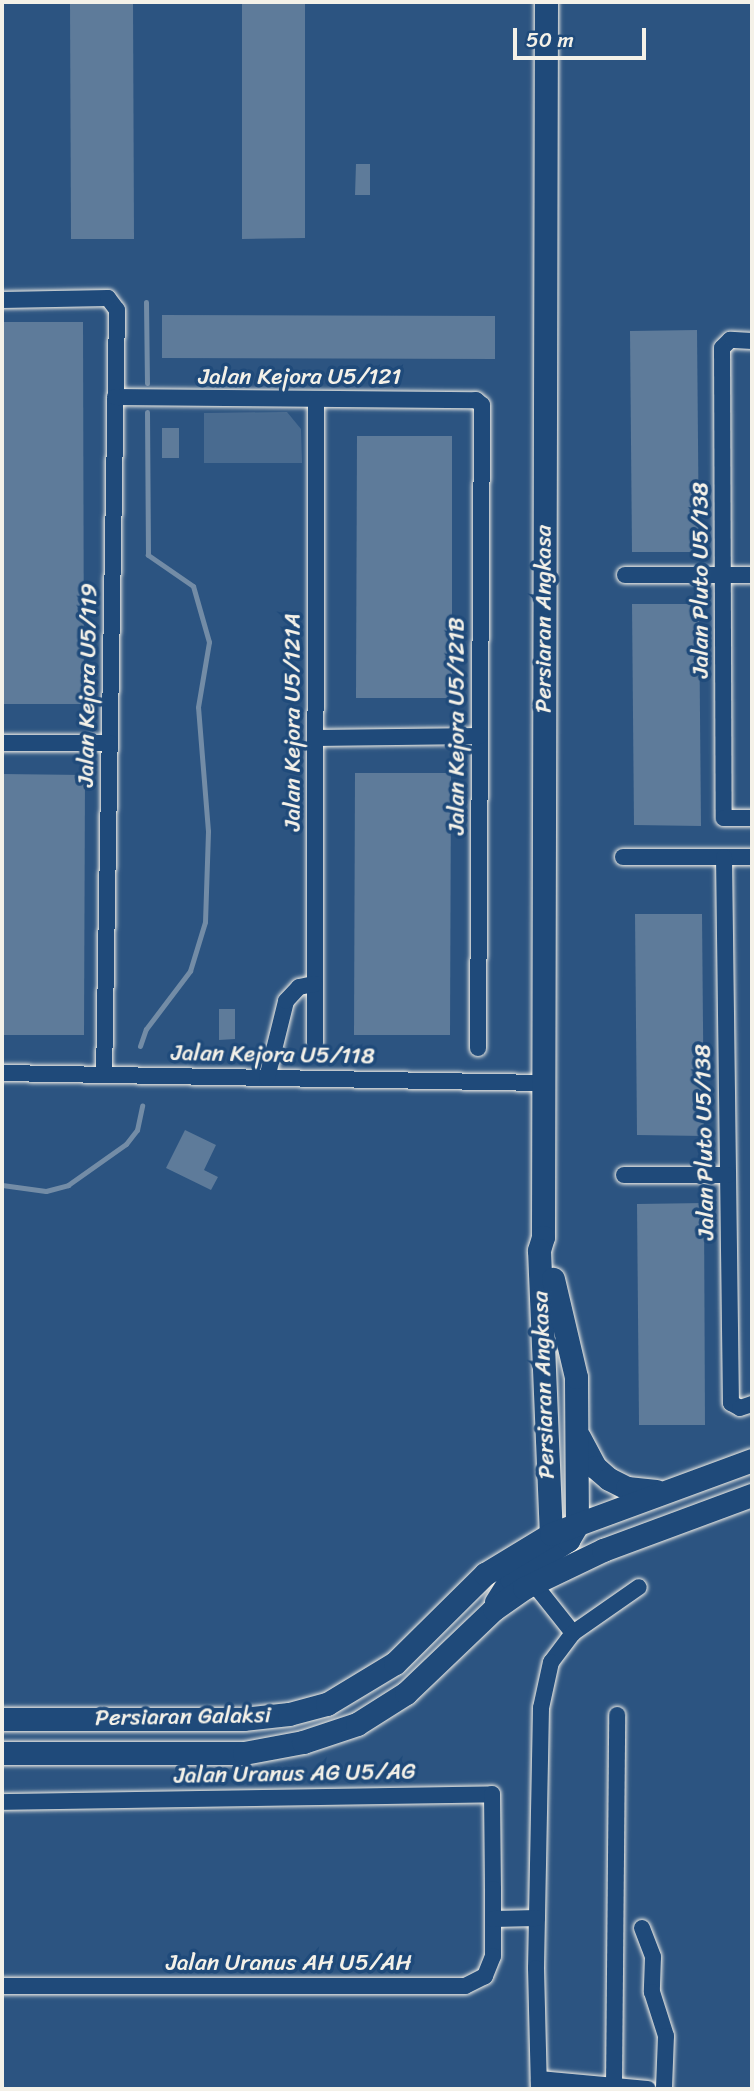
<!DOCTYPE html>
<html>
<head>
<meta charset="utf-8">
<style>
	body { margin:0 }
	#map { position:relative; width:754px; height:2091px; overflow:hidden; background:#2c5481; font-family:Sriracha,sans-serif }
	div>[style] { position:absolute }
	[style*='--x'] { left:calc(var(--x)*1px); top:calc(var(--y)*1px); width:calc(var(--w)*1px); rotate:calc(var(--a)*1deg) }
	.green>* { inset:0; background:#496b90 }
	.stream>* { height:5px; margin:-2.5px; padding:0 2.5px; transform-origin:2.5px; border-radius:2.5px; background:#738ca6 }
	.building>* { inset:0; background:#5e7b9a }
	.roads { filter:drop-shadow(0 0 2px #f4f1e8) drop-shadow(0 0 2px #f4f1e8) }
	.street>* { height:16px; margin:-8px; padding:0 8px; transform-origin:8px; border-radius:8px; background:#1f4a7a }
	.secondary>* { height:23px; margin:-11.5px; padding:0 11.5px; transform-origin:11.5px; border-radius:11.5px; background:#1f4a7a }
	span { translate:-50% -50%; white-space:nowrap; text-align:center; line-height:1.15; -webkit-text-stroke:7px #1f4a7a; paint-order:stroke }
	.street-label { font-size:23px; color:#f4f1e8 }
	.frame { position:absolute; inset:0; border:4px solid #f4f1e8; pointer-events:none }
	.scale { position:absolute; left:513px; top:28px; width:133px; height:32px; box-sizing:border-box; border:4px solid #f4f1e8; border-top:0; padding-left:9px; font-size:21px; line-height:24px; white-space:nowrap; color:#f4f1e8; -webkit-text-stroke:5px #1f4a7a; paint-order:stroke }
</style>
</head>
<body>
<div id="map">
	<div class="green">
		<i style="clip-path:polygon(287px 412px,301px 429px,302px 463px,204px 463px,204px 413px)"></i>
	</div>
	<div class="stream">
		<i style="--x:146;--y:302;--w:81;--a:89.3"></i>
		<i style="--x:140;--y:1046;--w:18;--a:-71"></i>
		<i style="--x:146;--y:1029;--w:73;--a:-52.8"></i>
		<i style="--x:190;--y:971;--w:51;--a:-73"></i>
		<i style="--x:205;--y:922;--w:91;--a:-88.1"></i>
		<i style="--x:208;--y:831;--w:124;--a:-94.6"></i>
		<i style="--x:198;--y:707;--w:66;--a:-80.4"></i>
		<i style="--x:209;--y:642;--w:58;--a:-105.9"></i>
		<i style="--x:193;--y:586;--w:55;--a:-145.4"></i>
		<i style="--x:148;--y:555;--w:143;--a:-90.4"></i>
		<i style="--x:2;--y:1185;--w:44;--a:7.8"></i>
		<i style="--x:46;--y:1191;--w:23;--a:-15"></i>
		<i style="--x:68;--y:1185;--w:71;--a:-35.3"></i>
		<i style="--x:126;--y:1144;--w:18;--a:-52"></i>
		<i style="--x:137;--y:1130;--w:25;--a:-78"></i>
	</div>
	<div class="building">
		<i style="clip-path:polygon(70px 2px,133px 2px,134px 239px,71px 239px)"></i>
		<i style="clip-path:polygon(242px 2px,305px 2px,305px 238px,242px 239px)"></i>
		<i style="clip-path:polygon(356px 164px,370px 164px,370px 195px,355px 195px)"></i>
		<i style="clip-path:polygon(162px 315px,495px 316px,495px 359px,162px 358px)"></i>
		<i style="clip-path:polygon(2px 322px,83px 322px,84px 704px,2px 704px)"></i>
		<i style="clip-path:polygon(697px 330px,699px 552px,632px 552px,630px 331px)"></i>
		<i style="clip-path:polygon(162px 428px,179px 428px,179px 458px,162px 458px)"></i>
		<i style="clip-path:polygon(357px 436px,452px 436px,452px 698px,356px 698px)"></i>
		<i style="clip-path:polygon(632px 604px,699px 604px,701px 826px,634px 825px)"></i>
		<i style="clip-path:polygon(355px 773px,451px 773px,450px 1035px,354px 1035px)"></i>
		<i style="clip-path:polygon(2px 774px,85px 775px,84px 1035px,2px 1035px)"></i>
		<i style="clip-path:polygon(635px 914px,702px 914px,704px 1136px,637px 1135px)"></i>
		<i style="clip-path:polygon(219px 1009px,235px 1009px,235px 1039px,219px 1040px)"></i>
		<i style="clip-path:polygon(185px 1130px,216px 1145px,204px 1170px,218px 1177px,211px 1190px,166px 1168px)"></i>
		<i style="clip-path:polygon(704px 1203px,705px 1425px,639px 1425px,637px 1204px)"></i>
	</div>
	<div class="roads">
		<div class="street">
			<i style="--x:2;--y:300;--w:106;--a:-1.1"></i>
			<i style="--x:108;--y:298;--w:15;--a:53"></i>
			<i style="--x:117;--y:310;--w:765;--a:90.97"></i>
			<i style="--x:752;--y:341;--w:22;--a:-177"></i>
			<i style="--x:730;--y:340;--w:11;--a:135"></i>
			<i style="--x:722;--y:348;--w:470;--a:89.8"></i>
			<i style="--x:724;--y:818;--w:28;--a:0"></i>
			<i style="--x:115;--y:397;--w:361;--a:0.5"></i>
			<i style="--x:476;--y:400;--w:8;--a:40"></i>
			<i style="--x:482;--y:405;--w:643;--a:90.36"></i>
			<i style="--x:625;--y:575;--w:127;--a:0"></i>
			<i style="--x:315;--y:738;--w:165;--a:-0.7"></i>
			<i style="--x:2;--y:743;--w:108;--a:0"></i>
			<i style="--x:623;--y:857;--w:129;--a:0"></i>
			<i style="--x:724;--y:857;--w:546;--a:89.27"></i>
			<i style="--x:731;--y:1403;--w:10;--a:29"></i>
			<i style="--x:740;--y:1408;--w:13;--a:-18"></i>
			<i style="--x:315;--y:1043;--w:642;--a:-89.91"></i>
			<i style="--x:2;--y:1073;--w:541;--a:1.06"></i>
			<i style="--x:267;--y:1078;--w:79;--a:-76.1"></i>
			<i style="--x:286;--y:1001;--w:19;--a:-47"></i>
			<i style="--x:299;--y:987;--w:16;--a:-11"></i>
			<i style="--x:624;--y:1175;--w:104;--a:0"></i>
			<i style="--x:534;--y:1584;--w:63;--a:51.5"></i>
			<i style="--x:573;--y:1633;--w:36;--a:127"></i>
			<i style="--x:551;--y:1662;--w:47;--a:102.3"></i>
			<i style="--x:541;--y:1708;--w:260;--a:91.1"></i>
			<i style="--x:536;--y:1968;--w:121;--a:88.6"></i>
			<i style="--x:573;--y:1633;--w:80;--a:-34.9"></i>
			<i style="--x:2;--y:1802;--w:490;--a:-0.9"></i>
			<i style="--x:492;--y:1794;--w:95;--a:89.4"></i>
			<i style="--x:493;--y:1889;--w:67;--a:90"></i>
			<i style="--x:493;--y:1956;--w:22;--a:112"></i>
			<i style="--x:485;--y:1976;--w:22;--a:153"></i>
			<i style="--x:465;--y:1986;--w:463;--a:180"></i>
			<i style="--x:493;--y:1919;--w:44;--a:-1.3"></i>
			<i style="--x:642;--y:1928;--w:31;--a:69"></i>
			<i style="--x:653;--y:1957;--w:35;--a:92"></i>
			<i style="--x:652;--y:1992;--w:46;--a:72.3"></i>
			<i style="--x:666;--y:2036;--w:53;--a:92.2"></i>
			<i style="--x:539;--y:2079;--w:109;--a:5.2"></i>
			<i style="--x:614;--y:2086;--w:371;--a:-89.5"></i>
		</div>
		<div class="secondary">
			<i style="--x:546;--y:2;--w:1235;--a:90.14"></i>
			<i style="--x:543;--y:1237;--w:14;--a:107"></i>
			<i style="--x:539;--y:1250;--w:284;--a:87.6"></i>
			<i style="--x:579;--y:1437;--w:34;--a:62"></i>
			<i style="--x:595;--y:1467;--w:18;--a:41"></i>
			<i style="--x:609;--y:1479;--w:20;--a:27"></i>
			<i style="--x:627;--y:1488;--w:29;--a:6"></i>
			<i style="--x:496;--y:1602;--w:28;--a:-58"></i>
			<i style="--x:511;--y:1578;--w:69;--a:-33.7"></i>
			<i style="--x:568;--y:1540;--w:17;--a:-59"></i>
			<i style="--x:577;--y:1525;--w:148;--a:-90.4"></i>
			<i style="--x:576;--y:1377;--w:101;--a:-103.2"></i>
			<i style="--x:2;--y:1719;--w:241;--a:0"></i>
			<i style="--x:243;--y:1719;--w:46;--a:-6.2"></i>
			<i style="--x:289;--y:1714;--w:39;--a:-15"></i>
			<i style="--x:327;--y:1704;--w:79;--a:-31.1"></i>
			<i style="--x:395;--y:1663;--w:127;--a:-44.7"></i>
			<i style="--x:485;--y:1574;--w:77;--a:-31.2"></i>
			<i style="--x:551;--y:1534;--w:214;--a:-20.2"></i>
			<i style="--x:2;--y:1753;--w:242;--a:0"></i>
			<i style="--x:244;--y:1753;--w:60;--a:-10.6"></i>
			<i style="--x:303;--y:1742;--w:57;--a:-18.4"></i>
			<i style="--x:357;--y:1724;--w:58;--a:-32.3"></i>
			<i style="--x:406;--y:1693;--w:122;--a:-43.7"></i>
			<i style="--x:494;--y:1609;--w:37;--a:-35"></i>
			<i style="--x:524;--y:1588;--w:88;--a:-25.7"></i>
			<i style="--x:603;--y:1550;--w:159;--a:-20.3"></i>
		</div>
	</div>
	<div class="street-label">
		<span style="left:300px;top:377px">Jalan Kejora U5/121</span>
		<span style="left:701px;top:580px;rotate:-90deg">Jalan Pluto U5/138</span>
		<span style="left:544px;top:619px;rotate:-90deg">Persiaran Angkasa</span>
		<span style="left:88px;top:685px;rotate:-89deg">Jalan Kejora U5/119</span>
		<span style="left:293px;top:722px;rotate:-90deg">Jalan Kejora U5/121A</span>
		<span style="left:457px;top:726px;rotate:-90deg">Jalan Kejora U5/121B</span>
		<span style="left:273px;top:1055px;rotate:1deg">Jalan Kejora U5/118</span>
		<span style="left:705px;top:1142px;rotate:-91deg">Jalan Pluto U5/138</span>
		<span style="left:544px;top:1385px;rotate:-92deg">Persiaran Angkasa</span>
		<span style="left:183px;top:1717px;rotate:-1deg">Persiaran Galaksi</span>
		<span style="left:295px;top:1774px;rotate:-1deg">Jalan Uranus AG U5/AG</span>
		<span style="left:289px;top:1963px">Jalan Uranus AH U5/AH</span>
	</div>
	<div class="frame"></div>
	<div class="scale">50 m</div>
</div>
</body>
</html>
